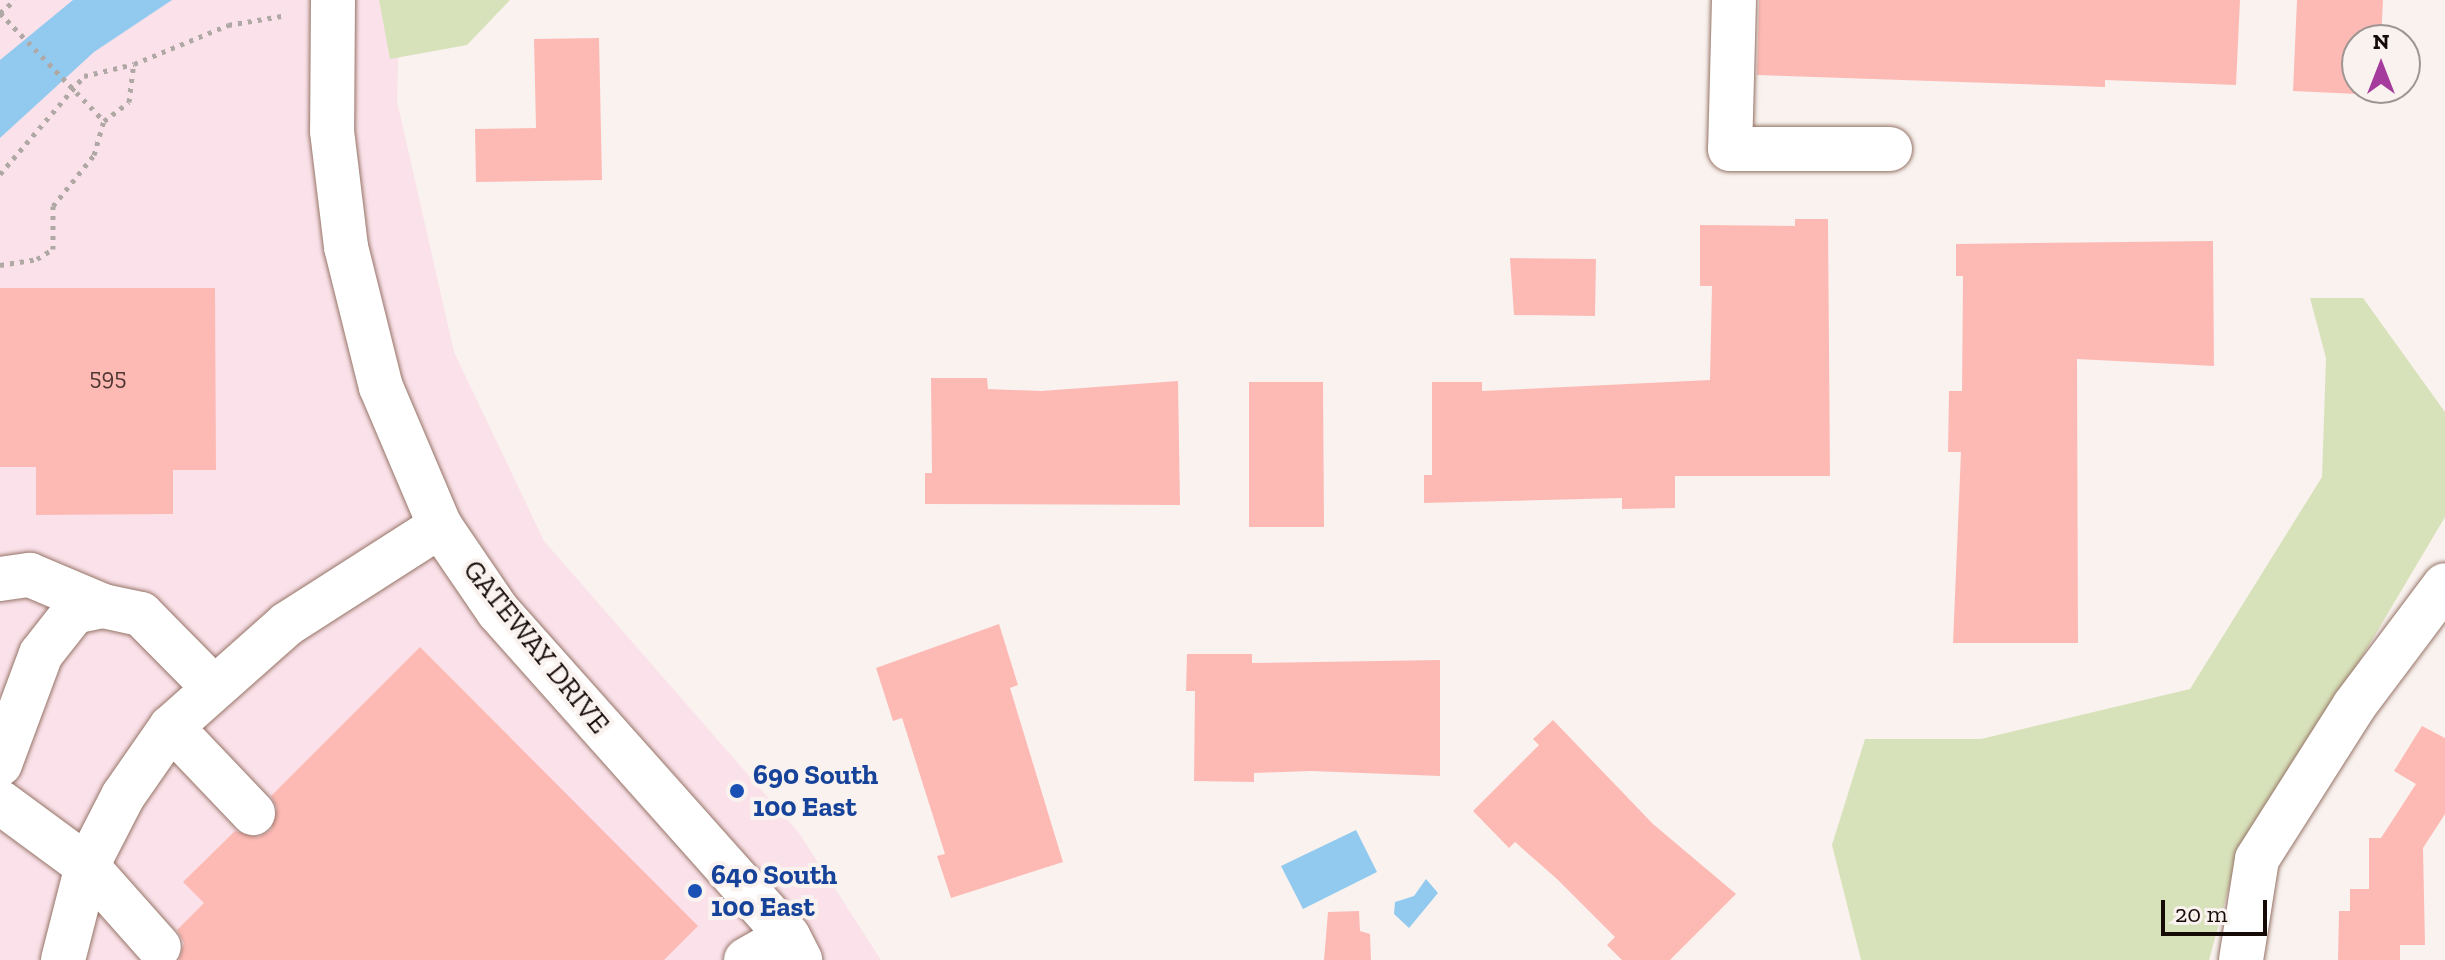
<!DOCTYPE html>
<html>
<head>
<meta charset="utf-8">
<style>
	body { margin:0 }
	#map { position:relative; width:2445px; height:960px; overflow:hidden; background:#f9f2ef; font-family:"Zilla Slab",serif }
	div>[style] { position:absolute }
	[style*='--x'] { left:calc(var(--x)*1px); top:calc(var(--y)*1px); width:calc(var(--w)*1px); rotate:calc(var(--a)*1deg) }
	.commercial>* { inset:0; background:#fbe2ea }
	.green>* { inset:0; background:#d8e2ba }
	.water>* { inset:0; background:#92caef }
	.building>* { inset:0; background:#fdbab5 }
	.path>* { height:5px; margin-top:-2.5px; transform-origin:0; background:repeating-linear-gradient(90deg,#b0a8a4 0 4px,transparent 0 10px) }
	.roads { filter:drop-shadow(0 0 2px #957467) drop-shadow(0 0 2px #957467) }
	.minor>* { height:44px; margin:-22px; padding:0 22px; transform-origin:22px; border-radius:22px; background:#fff }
	.major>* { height:44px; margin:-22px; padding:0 22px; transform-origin:22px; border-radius:22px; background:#fff }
	.path-bridge>* { height:5px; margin-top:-2.5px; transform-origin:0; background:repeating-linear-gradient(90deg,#b0a8a4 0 4px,transparent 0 10px) }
	.dots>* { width:22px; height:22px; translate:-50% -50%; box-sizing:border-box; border:4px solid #f9f2ef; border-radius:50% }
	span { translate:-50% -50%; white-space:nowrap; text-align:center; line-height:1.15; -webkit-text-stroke:8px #f9f2ef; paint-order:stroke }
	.number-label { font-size:24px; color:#503632 }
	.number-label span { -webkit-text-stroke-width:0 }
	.street-label { font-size:28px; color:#160a06 }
	.transit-label { font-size:28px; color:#164399; font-weight:700 }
	.left { translate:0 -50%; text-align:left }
	.north { position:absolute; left:2341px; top:24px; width:80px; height:80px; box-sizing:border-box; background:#f9f2ef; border:2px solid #9e9592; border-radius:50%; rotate:0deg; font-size:22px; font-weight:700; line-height:32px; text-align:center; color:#160a06 }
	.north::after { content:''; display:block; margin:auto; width:28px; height:36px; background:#a53b9d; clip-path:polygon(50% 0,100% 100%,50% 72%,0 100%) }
	.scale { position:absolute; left:2161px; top:900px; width:106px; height:36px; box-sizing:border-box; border:4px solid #160a06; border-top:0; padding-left:10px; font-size:24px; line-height:28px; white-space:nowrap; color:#160a06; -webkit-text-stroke:6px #f9f2ef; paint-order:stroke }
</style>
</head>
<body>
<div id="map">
	<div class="commercial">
		<i style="clip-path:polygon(0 0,400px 0,397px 101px,454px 352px,544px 541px,799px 833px,881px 960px,0 960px)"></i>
	</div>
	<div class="green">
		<i style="clip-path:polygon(379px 0,510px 0,467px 45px,390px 59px)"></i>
		<i style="clip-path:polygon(2310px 298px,2363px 298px,2445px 412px,2445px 517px,2232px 876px,2209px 960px,1861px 960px,1832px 845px,1865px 739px,1981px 739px,2190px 689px,2322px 477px,2326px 358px)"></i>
	</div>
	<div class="water">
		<i style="clip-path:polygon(73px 0,172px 0,94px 52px,0 138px,0 60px)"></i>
		<i style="clip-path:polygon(1356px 830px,1377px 872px,1303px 909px,1281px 866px)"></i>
		<i style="clip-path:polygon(1426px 879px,1438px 893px,1409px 928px,1394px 914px,1395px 902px,1414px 896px)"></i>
	</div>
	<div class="building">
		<i style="clip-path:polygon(1759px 0,2240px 0,2236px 85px,2105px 80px,2105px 87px,1757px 75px)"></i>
		<i style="clip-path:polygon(2297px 0,2383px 0,2381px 40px,2357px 40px,2357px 88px,2379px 88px,2379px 95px,2293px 91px)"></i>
		<i style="clip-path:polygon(599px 38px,602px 180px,476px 182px,475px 129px,536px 128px,534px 39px)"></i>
		<i style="clip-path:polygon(1795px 219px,1828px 219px,1830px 476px,1675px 476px,1675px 508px,1622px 509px,1622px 498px,1424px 503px,1424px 475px,1432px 475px,1432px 382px,1482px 382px,1482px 391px,1710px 380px,1712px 286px,1700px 286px,1700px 225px,1795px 226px)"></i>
		<i style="clip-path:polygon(2213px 241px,2214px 366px,2077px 359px,2078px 643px,1953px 643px,1961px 452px,1948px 452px,1949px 391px,1962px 391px,1963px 276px,1956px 276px,1956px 244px)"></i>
		<i style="clip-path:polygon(1510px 258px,1596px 259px,1595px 316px,1514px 315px)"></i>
		<i style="clip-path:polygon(0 288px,215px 288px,216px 470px,173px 470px,173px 514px,36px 515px,36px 467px,0 467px)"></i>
		<i style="clip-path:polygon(931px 378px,987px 378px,988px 389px,1041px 391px,1178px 381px,1180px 505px,925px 504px,925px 473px,932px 473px)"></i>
		<i style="clip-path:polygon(1249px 382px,1323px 382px,1324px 527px,1249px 527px)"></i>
		<i style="clip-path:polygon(999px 624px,1018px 685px,1010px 688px,1063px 862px,951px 898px,937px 856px,945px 854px,902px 718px,893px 721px,876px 668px)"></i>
		<i style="clip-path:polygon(420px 647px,698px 926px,664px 960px,179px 960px,184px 943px,177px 930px,204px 903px,183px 882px,235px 831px,258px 837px,271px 830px,277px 808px,271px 796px)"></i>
		<i style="clip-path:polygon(1187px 654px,1252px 654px,1252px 663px,1440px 660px,1440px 776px,1311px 771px,1254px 773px,1254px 782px,1194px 781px,1195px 691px,1186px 691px)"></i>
		<i style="clip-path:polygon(1553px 720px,1653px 824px,1736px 894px,1670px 960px,1622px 960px,1607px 945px,1615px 937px,1557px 879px,1515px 842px,1509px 848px,1473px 811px,1539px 745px,1533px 739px)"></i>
		<i style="clip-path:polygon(2422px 726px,2445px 738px,2445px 814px,2423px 848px,2425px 945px,2400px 945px,2400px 960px,2338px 960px,2339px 911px,2350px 911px,2350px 889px,2369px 889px,2369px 838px,2381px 838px,2416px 784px,2394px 771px)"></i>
		<i style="clip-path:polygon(1359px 911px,1360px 931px,1370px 934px,1371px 960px,1324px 960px,1328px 912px)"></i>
	</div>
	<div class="path">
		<i style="--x:0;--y:13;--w:20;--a:-41"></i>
		<i style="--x:0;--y:174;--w:129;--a:-49.4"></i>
		<i style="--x:84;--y:76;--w:51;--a:-13.5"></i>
		<i style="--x:134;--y:64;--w:102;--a:-22.5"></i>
		<i style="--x:228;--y:25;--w:54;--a:-9.6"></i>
		<i style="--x:0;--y:265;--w:37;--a:-9"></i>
		<i style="--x:37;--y:259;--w:19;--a:-32"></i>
		<i style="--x:53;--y:249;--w:43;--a:-90"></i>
		<i style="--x:53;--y:206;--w:65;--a:-51.2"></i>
		<i style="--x:94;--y:155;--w:35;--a:-74"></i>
		<i style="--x:104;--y:121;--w:31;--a:-37"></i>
		<i style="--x:129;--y:102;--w:38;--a:-83"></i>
	</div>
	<div class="roads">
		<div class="minor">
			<i style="--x:1734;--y:0;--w:149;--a:91.5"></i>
			<i style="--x:1730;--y:149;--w:160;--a:0"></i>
			<i style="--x:0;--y:579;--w:30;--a:-8"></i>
			<i style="--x:30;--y:575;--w:79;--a:23"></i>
			<i style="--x:171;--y:727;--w:119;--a:46.4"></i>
			<i style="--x:0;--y:764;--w:117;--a:-69.6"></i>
			<i style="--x:41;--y:654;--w:53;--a:-51.8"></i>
			<i style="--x:74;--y:612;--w:30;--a:-12"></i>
			<i style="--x:103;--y:606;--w:39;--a:12"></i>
			<i style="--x:141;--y:614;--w:101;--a:45.4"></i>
			<i style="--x:0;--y:802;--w:108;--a:36.3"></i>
			<i style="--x:87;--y:866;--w:108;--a:48.4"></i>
			<i style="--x:63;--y:960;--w:97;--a:-75.7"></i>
			<i style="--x:87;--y:866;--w:79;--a:-62.8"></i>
			<i style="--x:123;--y:796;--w:84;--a:-55.2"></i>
			<i style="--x:171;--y:727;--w:155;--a:-41.6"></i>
			<i style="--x:287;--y:624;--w:182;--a:-32.6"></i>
			<i style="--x:746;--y:960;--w:48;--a:-29.7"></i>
			<i style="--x:2241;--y:960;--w:102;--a:-81"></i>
			<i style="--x:2257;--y:859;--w:181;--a:-57.6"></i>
			<i style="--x:2354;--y:706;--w:151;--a:-53.1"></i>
		</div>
		<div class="major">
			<i style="--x:333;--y:0;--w:131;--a:90.4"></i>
			<i style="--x:332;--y:131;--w:117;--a:83.1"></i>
			<i style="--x:346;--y:247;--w:144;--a:76"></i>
			<i style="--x:381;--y:387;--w:151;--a:67"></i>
			<i style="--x:440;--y:526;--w:103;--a:55.7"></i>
			<i style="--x:498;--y:611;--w:436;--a:48.3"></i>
			<i style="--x:788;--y:936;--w:27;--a:63"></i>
		</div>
	</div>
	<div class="path-bridge">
		<i style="--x:0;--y:13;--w:150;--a:46.1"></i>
	</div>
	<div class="dots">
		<i style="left:737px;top:791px;background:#1a4fb4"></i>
		<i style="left:695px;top:891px;background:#1a4fb4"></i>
	</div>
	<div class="number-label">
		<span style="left:108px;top:377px">595</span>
	</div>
	<div class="street-label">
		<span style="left:536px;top:647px;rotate:51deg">GATEWAY DRIVE</span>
	</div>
	<div class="transit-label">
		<span class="left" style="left:753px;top:791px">690 South<br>100 East</span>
		<span class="left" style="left:711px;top:891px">640 South<br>100 East</span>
	</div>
	<div class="north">N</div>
	<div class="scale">20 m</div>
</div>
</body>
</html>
